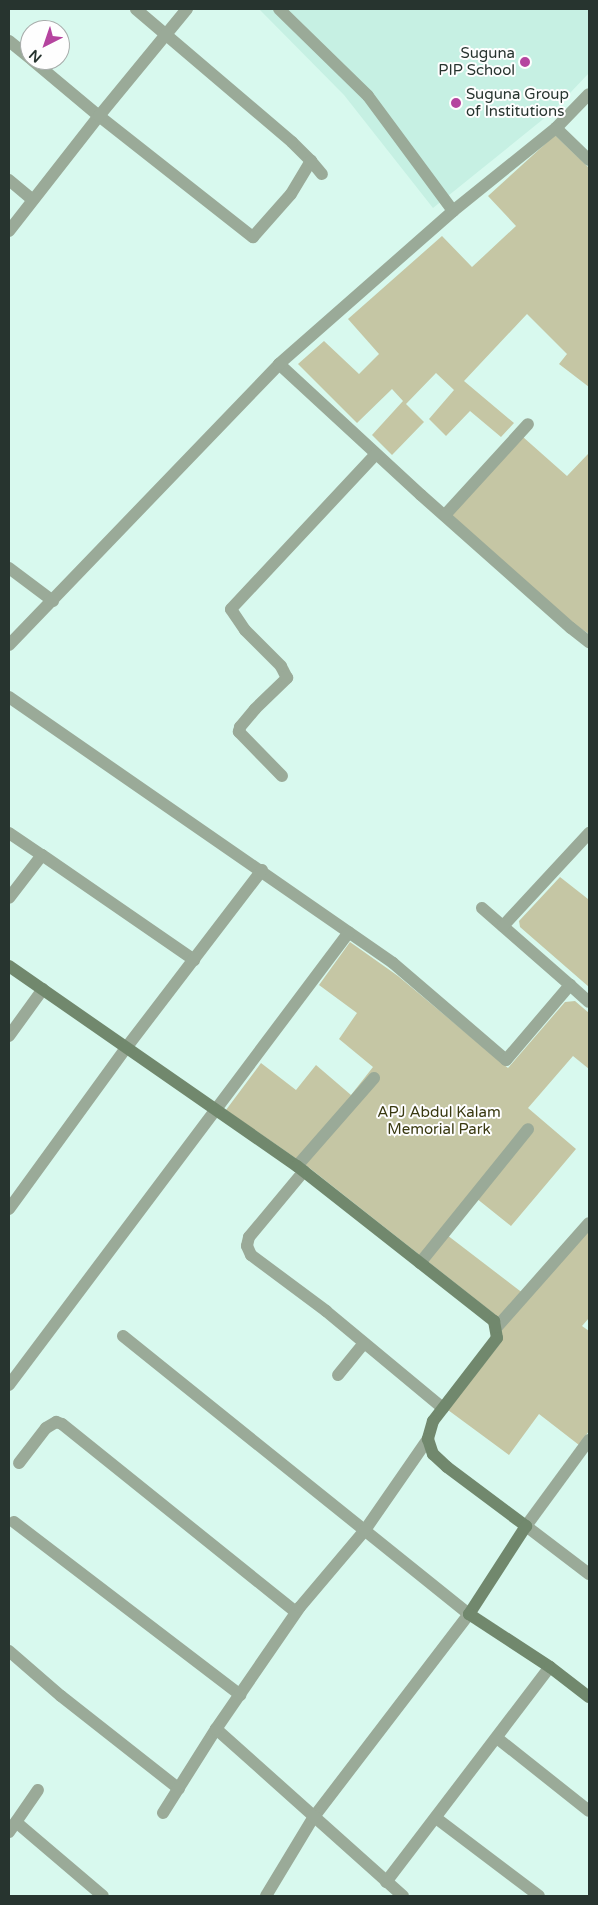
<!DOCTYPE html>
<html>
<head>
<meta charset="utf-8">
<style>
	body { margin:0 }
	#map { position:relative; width:598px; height:1905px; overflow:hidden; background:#d8f9ee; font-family:"Varela Round",sans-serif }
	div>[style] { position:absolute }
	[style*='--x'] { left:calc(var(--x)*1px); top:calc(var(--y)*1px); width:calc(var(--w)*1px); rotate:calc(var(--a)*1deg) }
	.built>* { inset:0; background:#c6f0e3 }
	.green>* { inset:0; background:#c5c6a4 }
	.street>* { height:12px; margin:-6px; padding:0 6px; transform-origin:6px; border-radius:6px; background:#9aaa98 }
	.secondary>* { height:12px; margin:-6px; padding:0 6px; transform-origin:6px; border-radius:6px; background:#71886d }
	.dots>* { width:14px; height:14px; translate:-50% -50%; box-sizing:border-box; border:2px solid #fefefe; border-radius:50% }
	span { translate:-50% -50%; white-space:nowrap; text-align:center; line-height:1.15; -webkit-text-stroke:4px #fefefe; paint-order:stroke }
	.poi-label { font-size:15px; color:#27342f }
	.right { translate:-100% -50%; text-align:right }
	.left { translate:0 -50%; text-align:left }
	.park-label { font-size:15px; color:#393910 }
	.frame { position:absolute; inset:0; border:10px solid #27342f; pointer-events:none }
	.north { position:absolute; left:20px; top:20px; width:50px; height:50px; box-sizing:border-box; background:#fefefe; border:1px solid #a8adab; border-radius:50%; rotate:221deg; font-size:14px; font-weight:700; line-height:20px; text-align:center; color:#27342f }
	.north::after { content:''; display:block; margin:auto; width:18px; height:22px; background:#b5449f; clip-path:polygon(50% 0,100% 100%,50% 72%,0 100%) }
</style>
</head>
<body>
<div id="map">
	<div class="built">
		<i style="clip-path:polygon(259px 9px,589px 9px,589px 73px,552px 112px,433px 208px,344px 95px)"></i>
	</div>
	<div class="green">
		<i style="clip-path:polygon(555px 135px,589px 168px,589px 387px,559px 364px,567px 354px,527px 314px,464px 381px,514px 423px,501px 437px,470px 411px,446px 436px,429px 419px,454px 390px,436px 373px,406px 404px,424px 422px,392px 455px,372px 435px,403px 401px,392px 389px,357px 423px,298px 364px,324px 341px,359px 374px,379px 354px,348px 319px,442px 236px,472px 267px,516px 226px,488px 196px)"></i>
		<i style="clip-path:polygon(523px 437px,567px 476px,588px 454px,589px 455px,589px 634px,571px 622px,451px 516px)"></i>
		<i style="clip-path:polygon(560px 877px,588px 899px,589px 897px,589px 987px,520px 927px,519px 921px)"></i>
		<i style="clip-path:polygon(350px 942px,398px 976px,508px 1068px,565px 1002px,575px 1001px,589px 1013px,589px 1069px,573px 1056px,528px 1108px,576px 1149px,511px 1226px,476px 1198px,447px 1235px,524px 1294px,589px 1217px,589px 1318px,582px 1326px,589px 1331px,589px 1431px,579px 1445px,539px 1414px,509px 1455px,448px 1410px,502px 1341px,502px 1320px,307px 1166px,226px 1110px,261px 1063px,296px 1090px,316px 1065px,351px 1095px,373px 1067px,339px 1039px,357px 1013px,319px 985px)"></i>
	</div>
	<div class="street">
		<i style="--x:279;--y:9;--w:124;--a:44.3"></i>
		<i style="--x:368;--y:96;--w:143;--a:53.5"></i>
		<i style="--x:9;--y:41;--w:27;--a:39"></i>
		<i style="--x:32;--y:60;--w:87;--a:39.9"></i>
		<i style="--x:99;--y:116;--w:196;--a:38.2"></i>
		<i style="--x:253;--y:237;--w:57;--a:-48.5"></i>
		<i style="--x:291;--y:194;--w:39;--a:-59"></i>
		<i style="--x:311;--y:161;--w:27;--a:-135"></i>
		<i style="--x:292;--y:142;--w:205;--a:-139.6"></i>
		<i style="--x:556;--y:128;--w:47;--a:-45.9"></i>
		<i style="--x:311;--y:161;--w:17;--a:50"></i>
		<i style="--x:9;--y:180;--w:31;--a:40"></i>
		<i style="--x:9;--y:231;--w:146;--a:-52"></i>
		<i style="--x:99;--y:116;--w:139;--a:-50.6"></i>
		<i style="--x:279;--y:364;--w:193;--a:42.7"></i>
		<i style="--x:421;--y:495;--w:200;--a:41.6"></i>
		<i style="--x:571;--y:628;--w:23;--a:38"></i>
		<i style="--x:445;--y:515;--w:123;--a:-47.6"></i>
		<i style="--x:9;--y:568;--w:55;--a:36.9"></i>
		<i style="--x:9;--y:645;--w:390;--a:-46.1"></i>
		<i style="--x:279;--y:364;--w:232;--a:-41.3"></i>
		<i style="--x:453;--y:211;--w:132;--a:-38.9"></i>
		<i style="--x:556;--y:128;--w:46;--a:44.1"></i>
		<i style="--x:9;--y:697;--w:467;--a:34.7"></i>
		<i style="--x:393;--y:963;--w:149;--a:40.6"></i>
		<i style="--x:506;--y:1060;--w:99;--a:-49.5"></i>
		<i style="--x:570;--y:985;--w:117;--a:-138.8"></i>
		<i style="--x:282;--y:776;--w:62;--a:-134.3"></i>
		<i style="--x:239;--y:732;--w:5;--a:-79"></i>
		<i style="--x:240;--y:727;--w:23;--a:-50"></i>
		<i style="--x:255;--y:709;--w:45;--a:-44.1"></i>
		<i style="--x:287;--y:678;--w:13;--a:-117"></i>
		<i style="--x:281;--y:666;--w:51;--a:-135"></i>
		<i style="--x:245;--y:630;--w:25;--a:-124"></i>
		<i style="--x:231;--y:609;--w:212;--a:-46.9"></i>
		<i style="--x:9;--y:833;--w:40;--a:34"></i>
		<i style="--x:42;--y:855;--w:54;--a:127.5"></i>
		<i style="--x:42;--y:855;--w:185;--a:34.6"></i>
		<i style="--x:503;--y:926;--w:127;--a:-47.2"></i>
		<i style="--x:570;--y:985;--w:25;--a:42"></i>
		<i style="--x:9;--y:1036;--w:58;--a:-54.1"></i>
		<i style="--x:297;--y:1166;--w:117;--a:-48.8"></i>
		<i style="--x:304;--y:1171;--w:86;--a:129.8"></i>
		<i style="--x:249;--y:1237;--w:9;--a:103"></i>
		<i style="--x:247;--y:1246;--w:10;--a:66"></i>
		<i style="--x:251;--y:1255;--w:94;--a:36.7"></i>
		<i style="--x:326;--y:1311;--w:152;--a:39.7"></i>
		<i style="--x:9;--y:1209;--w:199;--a:-54"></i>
		<i style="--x:126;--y:1048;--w:224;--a:-52.6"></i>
		<i style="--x:420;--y:1263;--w:172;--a:-51.1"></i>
		<i style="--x:496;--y:1328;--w:140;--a:-48.5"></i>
		<i style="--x:123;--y:1336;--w:444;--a:38.8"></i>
		<i style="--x:469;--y:1614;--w:257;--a:127.4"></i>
		<i style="--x:313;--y:1818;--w:91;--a:121.1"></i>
		<i style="--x:338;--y:1375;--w:41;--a:-50.9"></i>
		<i style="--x:9;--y:1385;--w:566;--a:-53.11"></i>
		<i style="--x:589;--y:1440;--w:107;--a:126.2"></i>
		<i style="--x:526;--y:1526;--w:79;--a:37.3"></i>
		<i style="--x:19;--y:1463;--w:44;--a:-52.4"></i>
		<i style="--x:46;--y:1428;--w:12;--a:-31"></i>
		<i style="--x:56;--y:1422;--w:6;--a:18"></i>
		<i style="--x:62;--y:1424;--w:300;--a:38.8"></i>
		<i style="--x:14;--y:1522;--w:285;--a:37.4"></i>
		<i style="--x:9;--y:1651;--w:69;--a:40.9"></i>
		<i style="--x:61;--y:1696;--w:150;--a:38.2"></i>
		<i style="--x:497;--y:1738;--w:117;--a:38.4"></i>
		<i style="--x:163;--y:1813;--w:99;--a:-57.8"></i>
		<i style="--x:436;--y:1818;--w:129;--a:37.1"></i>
		<i style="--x:16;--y:1822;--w:114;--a:40.4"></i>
		<i style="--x:9;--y:1832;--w:51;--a:-55.4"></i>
		<i style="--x:386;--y:1882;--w:270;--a:-52.7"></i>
		<i style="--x:403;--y:1896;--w:251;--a:-138.2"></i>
		<i style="--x:216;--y:1729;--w:148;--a:-55.5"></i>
		<i style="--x:300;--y:1607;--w:101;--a:-49.8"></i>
		<i style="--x:365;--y:1530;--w:111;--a:-55.3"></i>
	</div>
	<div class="secondary">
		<i style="--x:9;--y:966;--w:351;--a:34.8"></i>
		<i style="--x:297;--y:1166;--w:251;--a:38.2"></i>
		<i style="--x:494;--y:1321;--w:17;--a:80"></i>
		<i style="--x:497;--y:1338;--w:105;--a:127.6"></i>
		<i style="--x:433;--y:1421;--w:19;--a:106"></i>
		<i style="--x:428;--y:1439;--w:16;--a:72"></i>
		<i style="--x:433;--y:1454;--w:19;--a:43"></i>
		<i style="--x:447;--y:1467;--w:99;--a:36.8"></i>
		<i style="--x:526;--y:1526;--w:105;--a:122.9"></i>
		<i style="--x:469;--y:1614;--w:97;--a:33.2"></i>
		<i style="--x:550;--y:1667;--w:49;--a:37.6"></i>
	</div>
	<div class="dots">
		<i style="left:525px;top:62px;background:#b5449f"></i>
		<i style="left:456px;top:103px;background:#b5449f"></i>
	</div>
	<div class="poi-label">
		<span class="right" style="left:515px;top:62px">Suguna<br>PIP School</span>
		<span class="left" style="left:466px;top:103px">Suguna Group<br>of Institutions</span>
	</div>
	<div class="park-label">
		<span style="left:439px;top:1121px">APJ Abdul Kalam<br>Memorial Park</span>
	</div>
	<div class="frame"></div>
	<div class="north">N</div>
</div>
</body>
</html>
